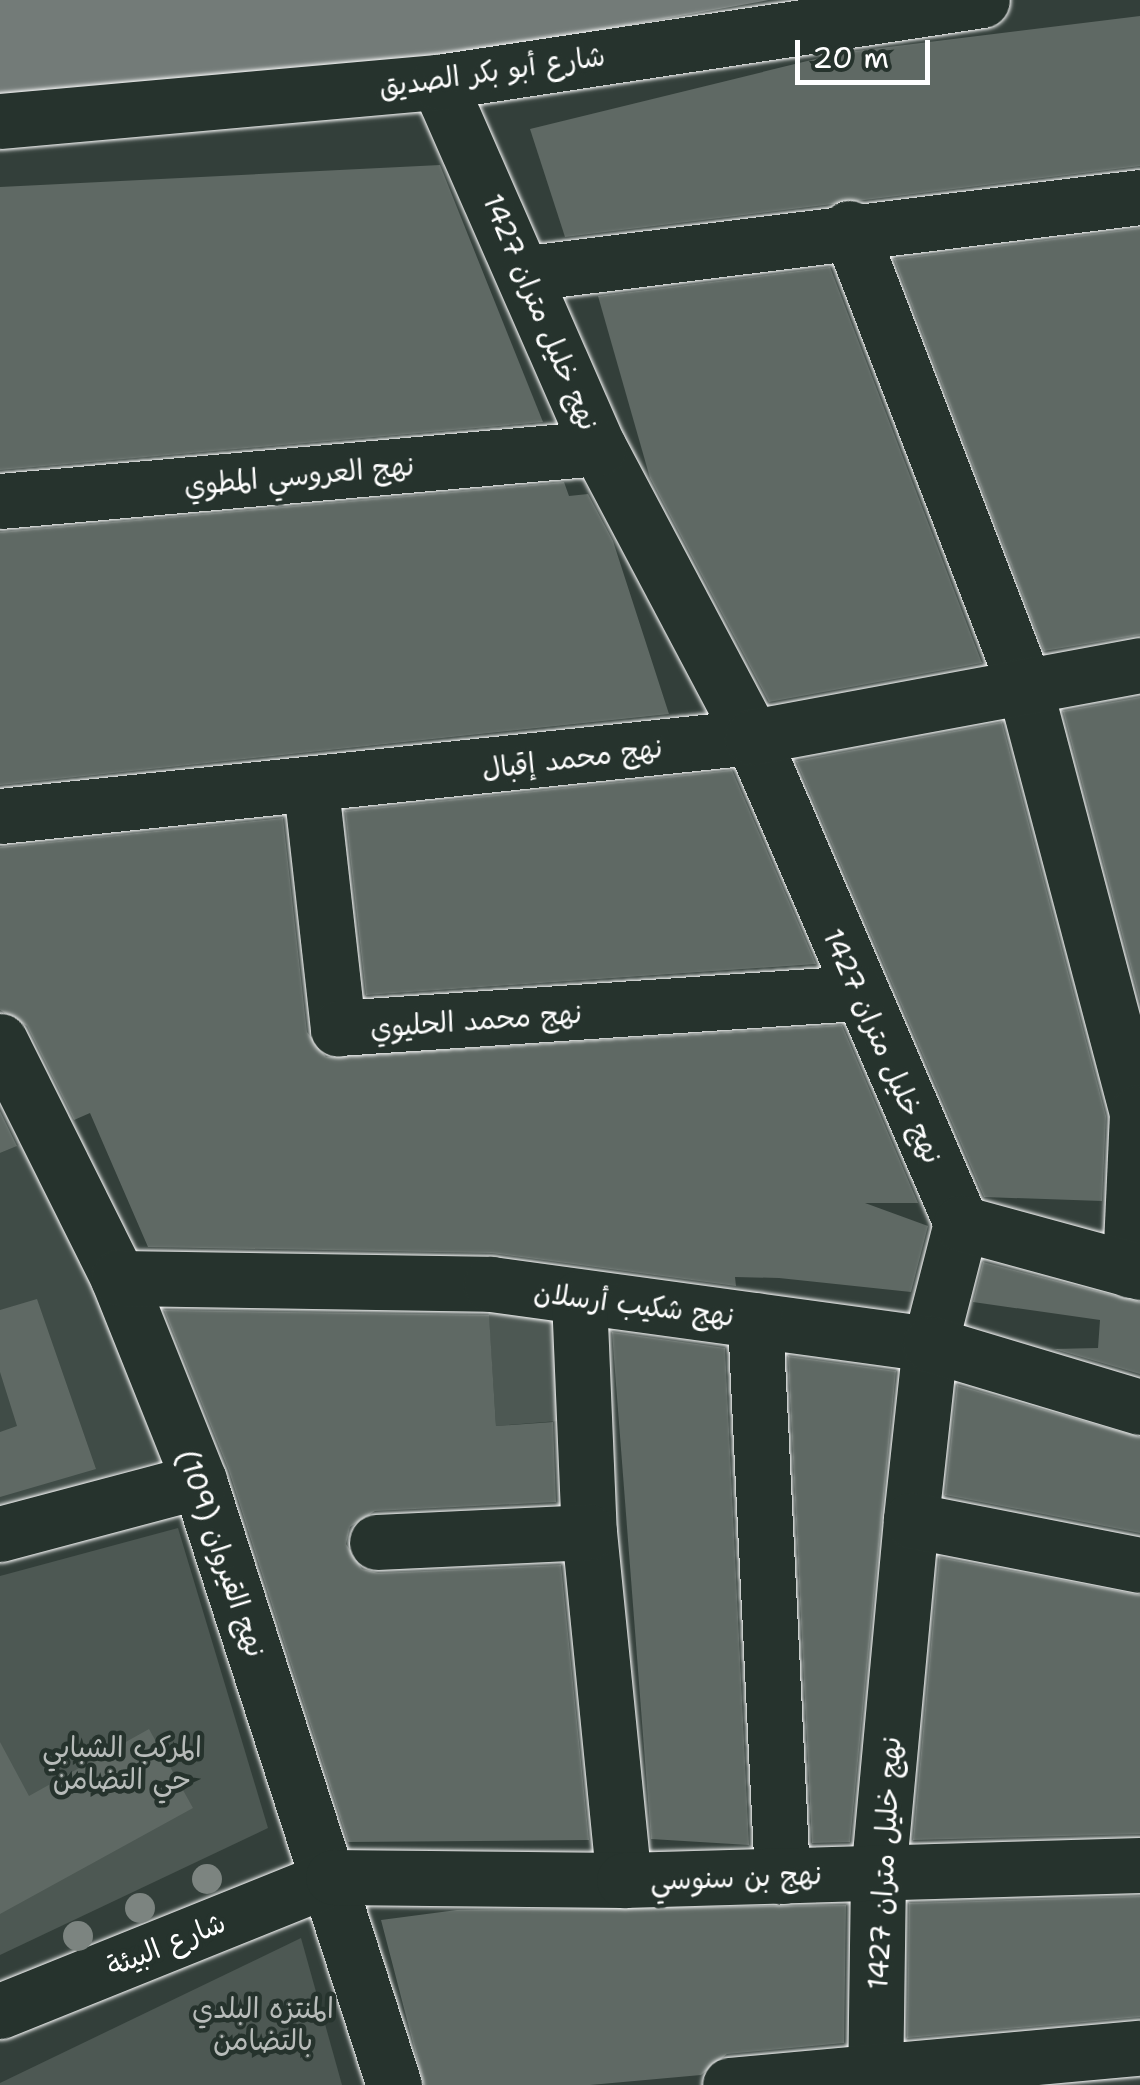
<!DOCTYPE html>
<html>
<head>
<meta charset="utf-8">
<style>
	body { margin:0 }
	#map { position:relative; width:1140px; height:2085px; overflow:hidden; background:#333f3a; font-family:"Shantell Sans","Playpen Sans Arabic",sans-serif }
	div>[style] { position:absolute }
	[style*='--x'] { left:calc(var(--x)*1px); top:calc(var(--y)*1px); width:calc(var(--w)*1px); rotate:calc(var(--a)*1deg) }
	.built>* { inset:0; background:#404c47 }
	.green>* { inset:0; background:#4d5853 }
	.water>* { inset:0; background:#737b78 }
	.building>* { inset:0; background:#5f6964 }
	.roads { filter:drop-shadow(0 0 2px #fff) drop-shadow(0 0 2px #fff) }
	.minor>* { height:55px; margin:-27.5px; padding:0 27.5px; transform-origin:27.5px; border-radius:27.5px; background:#26332d }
	.trees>* { width:30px; height:30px; margin:-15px; border-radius:50%; background:#7c8480 }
	span { translate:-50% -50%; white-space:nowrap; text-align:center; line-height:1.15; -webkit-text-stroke:9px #26332d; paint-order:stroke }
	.street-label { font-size:28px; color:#fff }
	.park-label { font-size:28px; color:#b8bcba }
	.scale { position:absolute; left:795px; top:40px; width:135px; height:45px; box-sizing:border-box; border:5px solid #fff; border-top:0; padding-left:12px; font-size:30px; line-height:35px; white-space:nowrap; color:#fff; -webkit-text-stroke:8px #26332d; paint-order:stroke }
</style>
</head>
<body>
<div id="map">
	<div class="built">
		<i style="clip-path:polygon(35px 1138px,160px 1459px,0 1512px,0 1153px)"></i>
	</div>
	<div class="green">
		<i style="clip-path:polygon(487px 1290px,565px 1301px,571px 1420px,496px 1426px)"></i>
		<i style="clip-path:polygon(178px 1528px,268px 1828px,0 1955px,0 1576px)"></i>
		<i style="clip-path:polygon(301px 1938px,342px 2085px,0 2085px,0 2083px)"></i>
	</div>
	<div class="water">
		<i style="clip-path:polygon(0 0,769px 0,434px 60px,0 94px)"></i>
	</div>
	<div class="building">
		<i style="clip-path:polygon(1140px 16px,1140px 166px,565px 237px,530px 129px,840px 53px)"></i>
		<i style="clip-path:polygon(440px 165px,543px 422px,0 470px,0 187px)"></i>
		<i style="clip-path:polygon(1140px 228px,1140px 635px,1044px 651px,894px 259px)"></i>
		<i style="clip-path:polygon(830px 267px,982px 663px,769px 702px,650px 478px,598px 296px)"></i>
		<i style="clip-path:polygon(564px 482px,569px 496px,588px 494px,613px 541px,669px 714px,0 785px,0 532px)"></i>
		<i style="clip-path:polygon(1140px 697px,1140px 1002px,1063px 711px)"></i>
		<i style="clip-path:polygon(1002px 722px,1106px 1116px,1102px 1201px,984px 1197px,796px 761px)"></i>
		<i style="clip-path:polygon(732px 770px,816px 964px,366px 995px,345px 811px)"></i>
		<i style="clip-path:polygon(283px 818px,307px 1032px,326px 1057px,842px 1025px,918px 1203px,865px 1203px,928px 1226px,911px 1292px,779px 1278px,735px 1277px,736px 1286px,492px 1253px,148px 1247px,90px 1113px,74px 1120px,27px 1026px,0 1010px,0 847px)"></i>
		<i style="clip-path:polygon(0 1111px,17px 1146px,0 1153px)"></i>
		<i style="clip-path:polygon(983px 1262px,1140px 1302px,1140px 1374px,1054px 1349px,1098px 1348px,1100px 1320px,973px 1302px)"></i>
		<i style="clip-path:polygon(37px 1299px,96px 1469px,0 1497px,0 1432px,17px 1426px,0 1372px,0 1310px)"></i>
		<i style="clip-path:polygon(164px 1310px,489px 1315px,496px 1426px,553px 1422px,556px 1502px,375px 1511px,350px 1527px,346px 1544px,362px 1569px,378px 1573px,561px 1565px,589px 1840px,348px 1842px,229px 1471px)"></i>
		<i style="clip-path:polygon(612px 1332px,725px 1348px,749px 1845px,651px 1839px)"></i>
		<i style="clip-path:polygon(788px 1356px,896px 1371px,850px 1842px,812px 1843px)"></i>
		<i style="clip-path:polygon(957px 1385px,1140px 1437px,1140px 1533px,945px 1495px)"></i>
		<i style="clip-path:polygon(939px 1557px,1140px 1595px,1140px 1834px,913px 1840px)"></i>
		<i style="clip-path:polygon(149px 1729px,193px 1808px,0 1914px,0 1742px,29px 1796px)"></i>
		<i style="clip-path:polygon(1140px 1896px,1140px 2017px,907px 2038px,909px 1903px)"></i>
		<i style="clip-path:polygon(846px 1905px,844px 2043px,727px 2054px,701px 2075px,590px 2085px,424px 2085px,381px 1920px,457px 1910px)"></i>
	</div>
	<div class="roads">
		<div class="minor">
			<i style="--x:438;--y:82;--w:400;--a:66.3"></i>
			<i style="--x:599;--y:448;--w:327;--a:62.1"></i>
			<i style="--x:752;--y:737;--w:529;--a:66.73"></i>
			<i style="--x:961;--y:1223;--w:125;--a:104.4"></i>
			<i style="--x:930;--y:1344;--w:177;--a:96.2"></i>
			<i style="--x:911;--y:1520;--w:356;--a:95.3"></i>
			<i style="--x:878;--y:1874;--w:211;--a:90.8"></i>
			<i style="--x:0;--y:121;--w:440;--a:-5.1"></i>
			<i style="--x:438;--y:82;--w:550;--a:-8.57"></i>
			<i style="--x:849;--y:228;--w:489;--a:69"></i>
			<i style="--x:1024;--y:685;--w:443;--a:75.2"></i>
			<i style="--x:1137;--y:1113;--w:157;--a:92.6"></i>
			<i style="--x:528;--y:273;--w:617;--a:-7.08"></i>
			<i style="--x:0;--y:501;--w:601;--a:-5.06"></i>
			<i style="--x:311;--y:788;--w:242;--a:83.6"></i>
			<i style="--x:338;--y:1028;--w:520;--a:-3.86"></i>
			<i style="--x:0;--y:816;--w:756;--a:-6"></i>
			<i style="--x:752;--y:737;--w:395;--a:-10.5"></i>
			<i style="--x:0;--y:1041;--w:265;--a:63.5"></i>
			<i style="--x:118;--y:1278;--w:219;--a:68.2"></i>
			<i style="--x:199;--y:1481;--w:635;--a:72.11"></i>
			<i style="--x:961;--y:1223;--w:186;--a:15.3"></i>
			<i style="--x:118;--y:1278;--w:373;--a:0.9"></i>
			<i style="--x:491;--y:1284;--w:443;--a:7.8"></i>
			<i style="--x:930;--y:1344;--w:219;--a:16.7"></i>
			<i style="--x:579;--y:1298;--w:234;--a:87.6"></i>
			<i style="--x:589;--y:1532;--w:350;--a:84.3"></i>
			<i style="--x:755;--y:1320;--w:557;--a:87.22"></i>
			<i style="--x:911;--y:1520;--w:233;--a:11.1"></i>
			<i style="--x:0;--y:1534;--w:206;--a:-14.9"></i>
			<i style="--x:377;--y:1542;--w:212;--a:-2.7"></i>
			<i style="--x:0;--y:2011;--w:359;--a:-21.9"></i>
			<i style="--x:333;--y:1877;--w:291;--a:0.6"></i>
			<i style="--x:624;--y:1880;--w:516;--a:-1.67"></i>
			<i style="--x:730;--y:2085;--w:412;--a:-5.2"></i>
		</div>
	</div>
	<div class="trees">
		<i style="left:207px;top:1879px"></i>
		<i style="left:140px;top:1908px"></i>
		<i style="left:78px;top:1936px"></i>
	</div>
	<div class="street-label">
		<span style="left:492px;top:71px;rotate:-8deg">شارع أبو بكر الصديق</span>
		<span style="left:541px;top:312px;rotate:67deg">نهج خليل متران 1427</span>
		<span style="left:299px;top:475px;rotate:-5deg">نهج العروسي المطوي</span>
		<span style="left:572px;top:758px;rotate:-7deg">نهج محمد إقبال</span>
		<span style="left:476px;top:1020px;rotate:-4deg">نهج محمد الحليوي</span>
		<span style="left:883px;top:1046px;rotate:66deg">نهج خليل متران 1427</span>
		<span style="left:634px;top:1304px;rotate:7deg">نهج شكيب أرسلان</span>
		<span style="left:222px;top:1553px;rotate:71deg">نهج القيروان (109)</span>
		<span style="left:884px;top:1863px;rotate:-87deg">نهج خليل متران 1427</span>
		<span style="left:736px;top:1877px;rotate:-2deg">نهج بن سنوسي</span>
		<span style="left:166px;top:1944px;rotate:-22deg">شارع البيئة</span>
	</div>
	<div class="park-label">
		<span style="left:122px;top:1763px">المركب الشبابي<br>حي التضامن</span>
		<span style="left:263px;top:2024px">المنتزه البلدي<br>بالتضامن</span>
	</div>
	<div class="scale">20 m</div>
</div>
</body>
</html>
